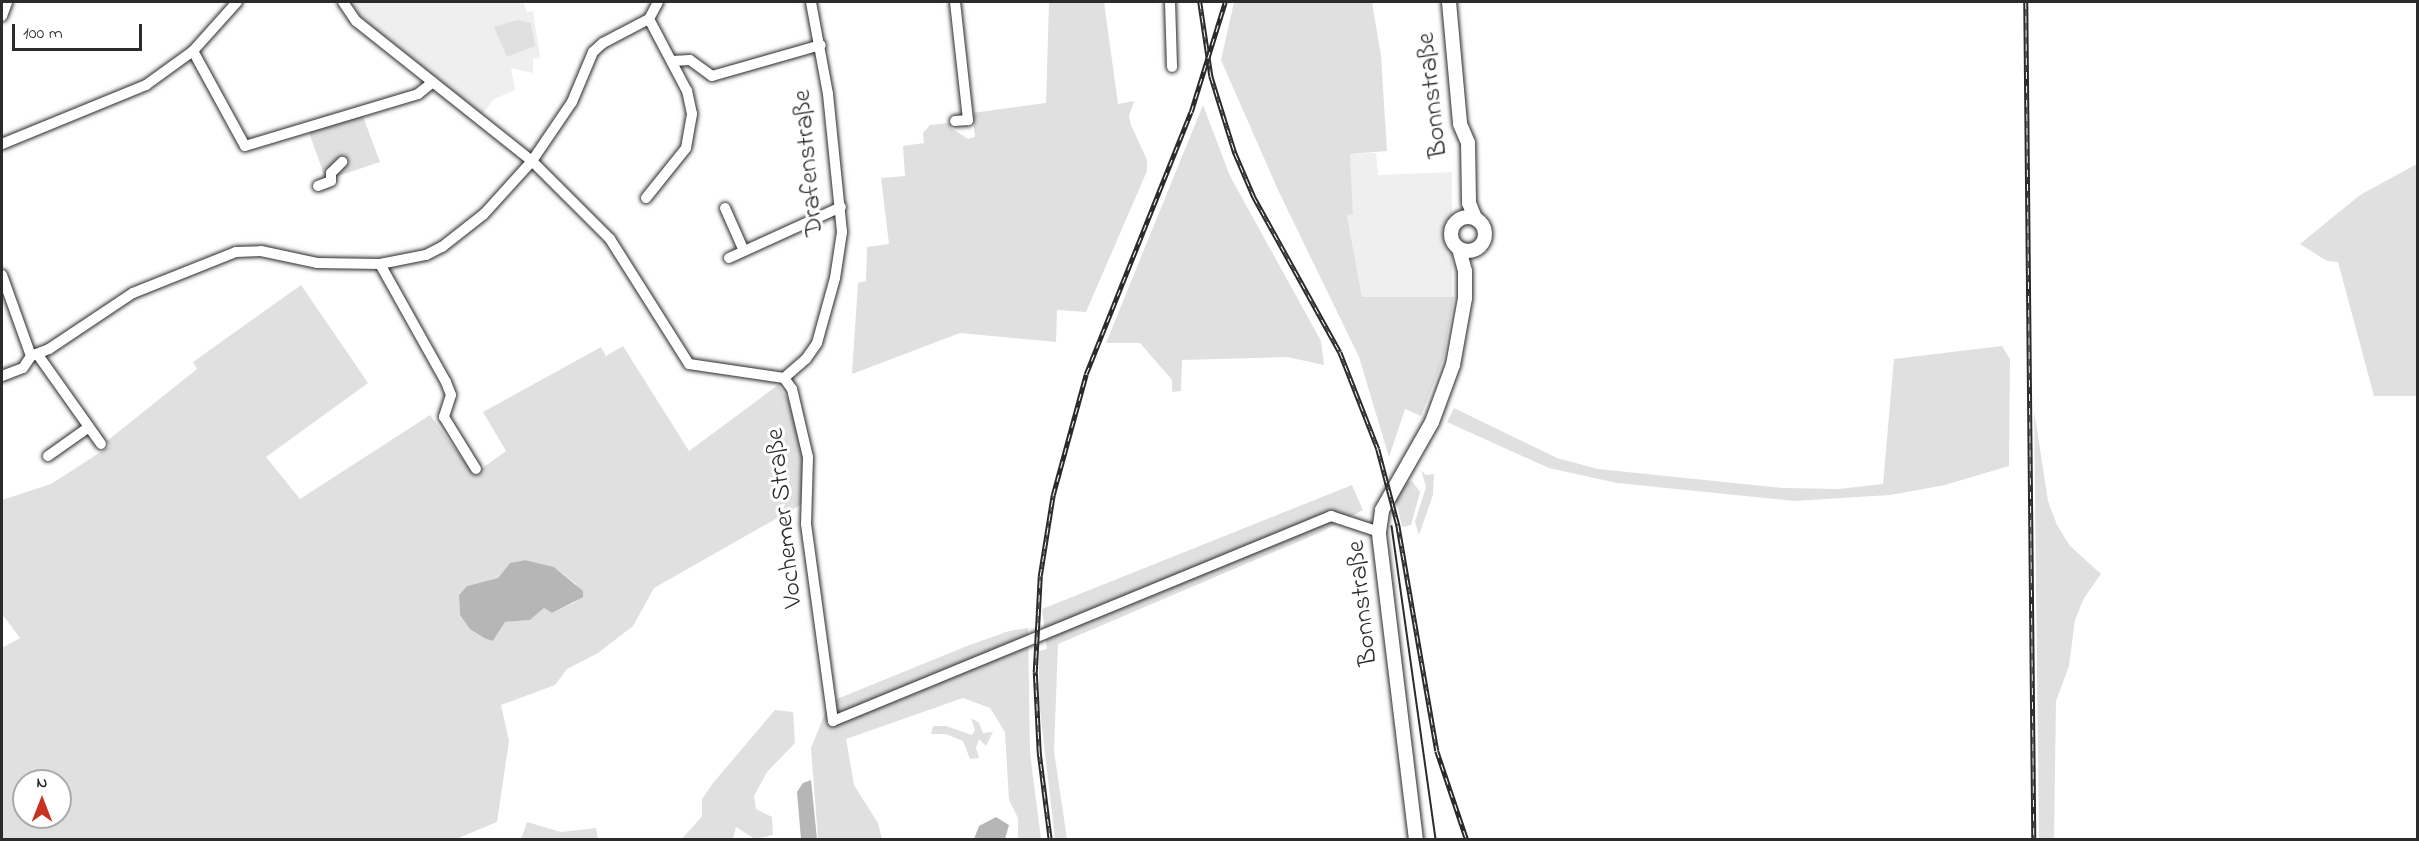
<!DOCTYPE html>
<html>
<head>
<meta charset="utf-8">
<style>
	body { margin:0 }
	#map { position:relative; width:2419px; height:841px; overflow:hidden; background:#fff; font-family:"Indie Flower",sans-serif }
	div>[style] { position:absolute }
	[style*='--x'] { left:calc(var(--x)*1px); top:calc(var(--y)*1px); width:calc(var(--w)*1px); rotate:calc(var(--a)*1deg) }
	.built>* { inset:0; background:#efefef }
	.green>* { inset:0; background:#e0e0e0 }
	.water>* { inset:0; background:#b6b6b6 }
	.roads { filter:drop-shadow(0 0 2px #2b2b2b) drop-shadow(0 0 2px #2b2b2b) }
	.minor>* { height:10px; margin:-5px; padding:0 5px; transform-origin:5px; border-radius:5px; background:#fff }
	.major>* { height:14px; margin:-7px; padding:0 7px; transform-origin:7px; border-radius:7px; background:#fff }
	.major>.ring { margin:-7px; padding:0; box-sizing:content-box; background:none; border:14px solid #fff; border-radius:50% }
	.tram>* { height:1.5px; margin:-0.75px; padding:0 0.75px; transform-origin:0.75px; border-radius:0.75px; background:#2b2b2b }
	.rail>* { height:4.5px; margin-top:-2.25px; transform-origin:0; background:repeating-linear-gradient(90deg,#fff 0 7px,#2b2b2b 0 14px); box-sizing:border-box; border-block:2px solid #2b2b2b }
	span { translate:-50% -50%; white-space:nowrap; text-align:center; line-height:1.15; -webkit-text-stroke:6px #fff; paint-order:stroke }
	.street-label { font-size:26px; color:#2b2b2b }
	.frame { position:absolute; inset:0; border:3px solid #2b2b2b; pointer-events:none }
	.north { position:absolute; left:12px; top:769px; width:60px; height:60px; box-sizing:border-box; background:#fff; border:2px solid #aaa; border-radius:50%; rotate:0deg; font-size:16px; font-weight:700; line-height:24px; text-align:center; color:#2b2b2b }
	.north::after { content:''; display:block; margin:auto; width:21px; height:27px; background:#c8321e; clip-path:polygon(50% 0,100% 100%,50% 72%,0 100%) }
	.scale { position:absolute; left:12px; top:24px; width:130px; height:27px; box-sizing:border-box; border:3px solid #2b2b2b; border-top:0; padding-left:8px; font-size:18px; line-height:21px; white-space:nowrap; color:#2b2b2b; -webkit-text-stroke:4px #fff; paint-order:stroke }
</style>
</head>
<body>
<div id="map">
	<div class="built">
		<i style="clip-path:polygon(352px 2px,523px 2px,527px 12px,533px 11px,540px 58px,533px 59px,533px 73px,511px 68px,515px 90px,494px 99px,482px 114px,360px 17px)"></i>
		<i style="clip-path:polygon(1376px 153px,1378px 175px,1452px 172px,1452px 297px,1362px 297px,1347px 214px,1353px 214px,1349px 154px)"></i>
	</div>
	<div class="green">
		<i style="clip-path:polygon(1049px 2px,1104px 2px,1118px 104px,1134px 101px,1129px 116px,1131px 125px,1147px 160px,1147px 171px,1086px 312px,1057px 310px,1056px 342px,960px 333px,852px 374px,858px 283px,866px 281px,867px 247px,889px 244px,881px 178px,905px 176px,903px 146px,924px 143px,923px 133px,930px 125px,951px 123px,951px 128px,968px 139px,975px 137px,972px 113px,1046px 103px)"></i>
		<i style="clip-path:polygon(1234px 2px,1372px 2px,1381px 56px,1387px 151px,1350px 154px,1353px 214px,1347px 215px,1362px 297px,1454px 297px,1443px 360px,1421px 416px,1405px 409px,1389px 457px,1359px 357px,1278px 190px,1221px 60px)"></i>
		<i style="clip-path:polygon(517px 20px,531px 23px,535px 46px,507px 57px,494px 27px)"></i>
		<i style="clip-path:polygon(1203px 105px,1230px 176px,1321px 341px,1324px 365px,1287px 357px,1182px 360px,1181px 391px,1172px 392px,1172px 380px,1140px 343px,1106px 343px)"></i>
		<i style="clip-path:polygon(362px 114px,380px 162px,326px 180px,308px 130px)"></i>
		<i style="clip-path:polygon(2417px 164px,2417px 396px,2374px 396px,2338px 262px,2327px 261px,2300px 244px,2360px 195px)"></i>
		<i style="clip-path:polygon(evenodd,301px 285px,368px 383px,266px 457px,300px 499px,430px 415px,474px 474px,506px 451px,483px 412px,601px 347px,606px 356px,623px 346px,689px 451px,778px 385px,788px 399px,804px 457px,802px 504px,654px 588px,633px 626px,598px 653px,567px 669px,555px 685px,501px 705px,509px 741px,497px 822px,456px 839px,2px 839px,2px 648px,20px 638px,2px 614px,2px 500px,51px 484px,110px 446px,107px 441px,197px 369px,193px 362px,301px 285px,525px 560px,554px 567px,576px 584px,575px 602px,552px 613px,544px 608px,530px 620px,505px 622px,493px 641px,486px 639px,471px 629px,460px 615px,459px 595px,467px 586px,498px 578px,510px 563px,525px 560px,301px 285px,24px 781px,60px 781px,60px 817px,24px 817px,24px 781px)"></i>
		<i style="clip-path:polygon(2002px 346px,2010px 359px,2009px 466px,1945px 485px,1890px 495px,1794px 501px,1617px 483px,1549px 468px,1447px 422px,1454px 408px,1557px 458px,1598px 469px,1783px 488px,1839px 489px,1883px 484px,1894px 359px)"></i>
		<i style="clip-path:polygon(2034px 410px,2048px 501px,2057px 525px,2070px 546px,2101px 574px,2084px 598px,2075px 620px,2069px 666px,2056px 701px,2054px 840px,2039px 839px)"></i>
		<i style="clip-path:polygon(1421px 470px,1426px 475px,1434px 474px,1433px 495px,1419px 535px,1415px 522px,1426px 487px)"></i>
		<i style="clip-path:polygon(1412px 481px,1420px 492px,1411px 525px,1402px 527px,1396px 500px,1406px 483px)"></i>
		<i style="clip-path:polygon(1352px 485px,1363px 510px,1321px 532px,1058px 644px,1054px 751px,1067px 839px,1055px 839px,1039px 702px,1039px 651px,1047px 649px,1042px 609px)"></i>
		<i style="clip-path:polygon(1028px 628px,1030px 753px,1041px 839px,1018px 839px,1018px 818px,1009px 800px,1005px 732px,990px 708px,963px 698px,846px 739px,854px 785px,878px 823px,882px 839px,818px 839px,811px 748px,826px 711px,837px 699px,967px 646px,1009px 631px)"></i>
		<i style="clip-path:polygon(775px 710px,793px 712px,795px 743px,767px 772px,754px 796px,756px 809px,772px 817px,773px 835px,755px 839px,736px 827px,733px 839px,682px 839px,702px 816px,702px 799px,713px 783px)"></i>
		<i style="clip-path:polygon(971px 718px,979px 723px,983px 733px,993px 732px,986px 746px,979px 739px,976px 748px,979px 758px,970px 759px,963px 741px,946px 734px,931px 734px,933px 726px,946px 726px,972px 735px,975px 730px)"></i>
		<i style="clip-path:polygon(527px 822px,561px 832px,596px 828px,598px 839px,521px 839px)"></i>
	</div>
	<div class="water">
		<i style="clip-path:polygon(525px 560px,554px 567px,583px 591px,583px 597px,552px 613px,544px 608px,530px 620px,505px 622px,493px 641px,486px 639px,470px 629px,460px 615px,459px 595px,467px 586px,498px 578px,510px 563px)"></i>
		<i style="clip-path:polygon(811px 780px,817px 839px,801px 839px,797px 792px,803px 783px)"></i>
		<i style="clip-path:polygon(996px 817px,1009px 825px,1005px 839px,974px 839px,979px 826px)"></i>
	</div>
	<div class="roads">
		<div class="minor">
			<i style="--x:343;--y:2;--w:23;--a:56"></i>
			<i style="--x:356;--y:21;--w:225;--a:38.5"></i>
			<i style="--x:532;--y:161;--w:110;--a:45"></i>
			<i style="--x:610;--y:239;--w:148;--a:57.7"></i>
			<i style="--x:689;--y:364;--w:96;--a:8.4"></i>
			<i style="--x:784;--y:378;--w:14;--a:54"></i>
			<i style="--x:792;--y:389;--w:70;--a:76.8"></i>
			<i style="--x:808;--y:457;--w:67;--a:91.7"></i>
			<i style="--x:806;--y:524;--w:199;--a:82.2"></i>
			<i style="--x:833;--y:721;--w:539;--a:-22.37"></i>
			<i style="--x:1331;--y:516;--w:51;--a:18.4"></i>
			<i style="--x:955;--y:2;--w:119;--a:83.7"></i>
			<i style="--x:968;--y:120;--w:13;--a:176"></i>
			<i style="--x:1170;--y:2;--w:65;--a:88.2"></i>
			<i style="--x:2;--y:16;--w:15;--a:-70"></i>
			<i style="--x:193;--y:51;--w:108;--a:61.3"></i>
			<i style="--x:245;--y:146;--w:181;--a:-16.7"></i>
			<i style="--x:418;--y:94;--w:19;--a:-39"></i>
			<i style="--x:672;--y:61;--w:18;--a:-3"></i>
			<i style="--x:690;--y:60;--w:27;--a:36"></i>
			<i style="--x:712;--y:76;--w:113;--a:-15.9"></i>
			<i style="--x:2;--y:144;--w:156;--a:-22.3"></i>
			<i style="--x:146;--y:85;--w:58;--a:-35.9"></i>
			<i style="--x:193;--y:51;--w:66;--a:-48.1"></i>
			<i style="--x:318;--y:186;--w:14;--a:-21"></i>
			<i style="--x:331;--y:181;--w:8;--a:-90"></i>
			<i style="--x:331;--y:173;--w:16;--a:-45"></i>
			<i style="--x:646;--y:198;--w:64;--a:-51.3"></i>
			<i style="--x:686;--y:148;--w:35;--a:-80"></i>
			<i style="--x:692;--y:114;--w:24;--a:-102"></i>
			<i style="--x:687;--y:91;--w:81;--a:-117.8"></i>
			<i style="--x:725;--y:208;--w:47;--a:66.2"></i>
			<i style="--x:729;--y:258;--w:123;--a:-24.5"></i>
			<i style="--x:380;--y:264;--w:135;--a:60.8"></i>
			<i style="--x:446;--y:382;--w:14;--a:69"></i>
			<i style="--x:451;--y:395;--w:23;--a:108"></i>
			<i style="--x:444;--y:417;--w:61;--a:58.4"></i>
			<i style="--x:2;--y:275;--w:86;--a:70.3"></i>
			<i style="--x:38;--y:355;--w:109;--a:54.7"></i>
			<i style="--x:31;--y:356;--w:19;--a:-21"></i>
			<i style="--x:49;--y:349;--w:101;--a:-33.7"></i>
			<i style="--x:133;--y:293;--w:111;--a:-21.7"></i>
			<i style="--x:236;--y:252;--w:25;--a:-2"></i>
			<i style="--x:261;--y:251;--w:57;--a:12.1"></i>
			<i style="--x:317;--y:263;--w:63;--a:0.9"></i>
			<i style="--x:380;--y:264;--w:47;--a:-11.1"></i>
			<i style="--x:426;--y:255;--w:18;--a:-27"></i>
			<i style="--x:442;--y:247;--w:53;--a:-38.2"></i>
			<i style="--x:484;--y:214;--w:72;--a:-47.8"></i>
			<i style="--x:532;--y:161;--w:71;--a:-55.9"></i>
			<i style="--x:572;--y:102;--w:54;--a:-67.2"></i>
			<i style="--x:593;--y:52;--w:13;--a:-42"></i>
			<i style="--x:603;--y:43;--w:52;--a:-27.6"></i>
			<i style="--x:649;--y:19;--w:19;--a:-62"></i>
			<i style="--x:2;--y:376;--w:22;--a:-21"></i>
			<i style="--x:23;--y:368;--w:14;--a:-56"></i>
			<i style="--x:784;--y:378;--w:29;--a:-41"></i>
			<i style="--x:806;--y:359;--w:19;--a:-55"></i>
			<i style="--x:817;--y:343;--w:67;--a:-74.5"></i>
			<i style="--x:835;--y:278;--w:47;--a:-81.3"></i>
			<i style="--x:842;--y:232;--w:139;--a:-95.8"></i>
			<i style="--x:828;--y:94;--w:94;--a:-100.5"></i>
			<i style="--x:48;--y:456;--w:50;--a:-35.3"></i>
		</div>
		<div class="major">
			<i style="--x:1449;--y:2;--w:122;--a:84.8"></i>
			<i style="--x:1460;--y:124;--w:21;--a:67"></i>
			<i style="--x:1468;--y:143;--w:60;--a:89"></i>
			<i style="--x:1469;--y:203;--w:16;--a:68"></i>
			<i class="ring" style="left:1451px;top:217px;width:20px;height:20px"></i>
			<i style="--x:1416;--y:840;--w:310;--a:-96.9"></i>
			<i style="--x:1379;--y:532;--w:22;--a:-82"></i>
			<i style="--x:1382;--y:510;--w:101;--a:-60.4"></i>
			<i style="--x:1432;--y:422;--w:61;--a:-69.8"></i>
			<i style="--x:1453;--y:365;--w:68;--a:-79.8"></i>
			<i style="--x:1465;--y:298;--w:27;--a:-90"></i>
			<i style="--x:1465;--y:271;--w:23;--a:-105"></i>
		</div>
	</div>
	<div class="tram">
		<i style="--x:1392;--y:526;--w:317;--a:82"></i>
	</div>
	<div class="rail">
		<i style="--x:1200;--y:2;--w:75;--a:81.5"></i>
		<i style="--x:1211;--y:76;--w:81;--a:72.7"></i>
		<i style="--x:1235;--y:153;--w:48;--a:66.6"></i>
		<i style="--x:1254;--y:197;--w:177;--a:61"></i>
		<i style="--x:1340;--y:352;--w:104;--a:68.6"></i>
		<i style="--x:1378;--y:449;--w:79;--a:75.3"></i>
		<i style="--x:1398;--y:525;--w:229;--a:80.2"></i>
		<i style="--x:1437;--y:751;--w:94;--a:71.4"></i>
		<i style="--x:2026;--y:2;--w:838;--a:89.45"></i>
		<i style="--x:1050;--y:840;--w:88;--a:-97.2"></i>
		<i style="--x:1039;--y:753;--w:81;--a:-92.8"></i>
		<i style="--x:1035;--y:672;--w:96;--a:-87"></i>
		<i style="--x:1040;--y:576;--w:82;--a:-80.9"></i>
		<i style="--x:1053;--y:495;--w:125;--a:-74.7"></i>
		<i style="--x:1086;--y:374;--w:282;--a:-68.2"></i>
		<i style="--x:1191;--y:112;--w:115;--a:-72.8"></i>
	</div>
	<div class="street-label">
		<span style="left:1434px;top:95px;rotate:-96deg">Bonnstraße</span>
		<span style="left:810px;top:163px;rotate:-95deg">Drafenstraße</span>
		<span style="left:786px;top:518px;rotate:-96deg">Vochemer Straße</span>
		<span style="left:1364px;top:603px;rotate:-96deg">Bonnstraße</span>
	</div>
	<div class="frame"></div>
	<div class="north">N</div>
	<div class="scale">100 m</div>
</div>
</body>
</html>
